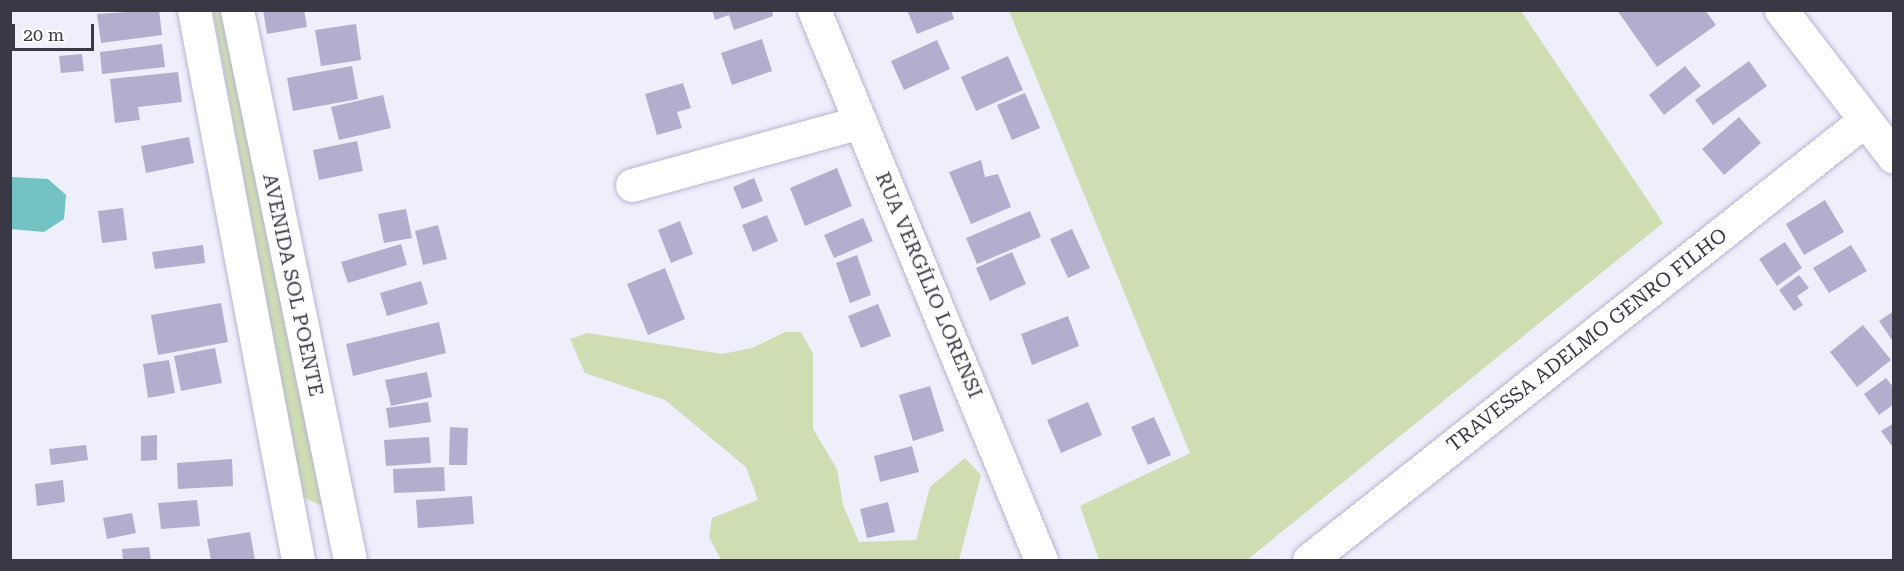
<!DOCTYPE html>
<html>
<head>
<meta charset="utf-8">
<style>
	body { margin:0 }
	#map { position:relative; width:1904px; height:571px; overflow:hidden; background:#efeefb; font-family:"Roboto Serif",serif }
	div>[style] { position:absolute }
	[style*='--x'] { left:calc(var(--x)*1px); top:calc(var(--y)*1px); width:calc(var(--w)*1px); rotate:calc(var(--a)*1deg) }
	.green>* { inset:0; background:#cfddb3 }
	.water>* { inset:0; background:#73c2c4 }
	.building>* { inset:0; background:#b3aecd }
	.roads { filter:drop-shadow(0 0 2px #b8b4d3) drop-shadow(0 0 2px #b8b4d3) }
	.minor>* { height:33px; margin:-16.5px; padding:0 16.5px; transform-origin:16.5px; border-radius:16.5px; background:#fff }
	span { translate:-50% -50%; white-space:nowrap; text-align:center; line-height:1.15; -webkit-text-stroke:5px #fdfdfd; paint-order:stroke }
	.street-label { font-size:20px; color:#393844 }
	.frame { position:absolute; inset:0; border:12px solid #393844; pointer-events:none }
	.scale { position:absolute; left:12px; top:24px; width:82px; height:27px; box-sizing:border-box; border:3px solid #393844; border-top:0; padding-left:8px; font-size:18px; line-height:21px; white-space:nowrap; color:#393844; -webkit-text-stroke:4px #fdfdfd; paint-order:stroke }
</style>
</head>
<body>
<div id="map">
	<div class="green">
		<i style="clip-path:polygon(213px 11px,227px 11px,330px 500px,320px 505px,303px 497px)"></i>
		<i style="clip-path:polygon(1009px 11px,1521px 11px,1663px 223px,1247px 560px,1099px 560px,1080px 506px,1190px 453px)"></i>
		<i style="clip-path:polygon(785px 332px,801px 332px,813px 354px,813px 429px,837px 469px,843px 505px,859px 542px,916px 540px,930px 487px,965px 458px,981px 475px,959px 560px,721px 560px,709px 537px,712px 518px,758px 500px,746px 467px,665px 400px,585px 373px,570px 339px,588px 333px,722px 354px,752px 348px)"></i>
	</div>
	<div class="water">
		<i style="clip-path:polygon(11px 177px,48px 179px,66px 195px,64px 219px,44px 232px,11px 229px)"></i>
	</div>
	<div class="building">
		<i style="clip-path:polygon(159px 10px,162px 35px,101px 43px,97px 14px)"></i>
		<i style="clip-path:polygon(263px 10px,304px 10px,307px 27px,267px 34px)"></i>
		<i style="clip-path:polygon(712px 10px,772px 10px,773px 16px,734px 30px,729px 15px,715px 20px)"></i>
		<i style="clip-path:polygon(907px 10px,951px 10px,954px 19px,917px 34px)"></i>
		<i style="clip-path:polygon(1617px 10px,1705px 10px,1716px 25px,1657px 67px)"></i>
		<i style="clip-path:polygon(356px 24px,361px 60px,321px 66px,315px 30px)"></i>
		<i style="clip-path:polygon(762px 39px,772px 71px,732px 85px,721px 53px)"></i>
		<i style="clip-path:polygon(937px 40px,950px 69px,904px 90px,891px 61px)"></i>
		<i style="clip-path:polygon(162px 44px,165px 67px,102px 74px,100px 52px)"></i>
		<i style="clip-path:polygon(82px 54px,84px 71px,61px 73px,59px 56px)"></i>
		<i style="clip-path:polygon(1008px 56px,1023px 90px,976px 111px,961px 77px)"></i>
		<i style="clip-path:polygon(1749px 61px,1767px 86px,1713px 125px,1695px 100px)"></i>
		<i style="clip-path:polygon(352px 66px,358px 99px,293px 111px,287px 78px)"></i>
		<i style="clip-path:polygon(1685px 66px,1701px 86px,1664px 115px,1649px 95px)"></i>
		<i style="clip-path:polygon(178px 72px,182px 102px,138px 107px,140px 120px,115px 123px,110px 79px)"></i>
		<i style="clip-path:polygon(683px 83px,691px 108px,677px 112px,682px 128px,657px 135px,645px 94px)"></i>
		<i style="clip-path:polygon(1025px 93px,1040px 128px,1012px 140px,997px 105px)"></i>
		<i style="clip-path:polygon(383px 95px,391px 128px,339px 140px,331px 107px)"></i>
		<i style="clip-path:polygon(1739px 117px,1761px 143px,1724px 175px,1702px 149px)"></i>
		<i style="clip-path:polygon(189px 137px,194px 163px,146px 173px,141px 146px)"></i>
		<i style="clip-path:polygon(357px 141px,363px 171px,319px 180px,313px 150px)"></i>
		<i style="clip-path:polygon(981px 160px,985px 177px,998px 174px,1011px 207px,971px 224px,949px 172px)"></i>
		<i style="clip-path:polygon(837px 168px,852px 206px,805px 226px,790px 188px)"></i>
		<i style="clip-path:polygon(754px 178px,763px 201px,742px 209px,733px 187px)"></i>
		<i style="clip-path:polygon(1825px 200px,1844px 232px,1804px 255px,1786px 224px)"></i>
		<i style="clip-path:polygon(123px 208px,127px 240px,102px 243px,98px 211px)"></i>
		<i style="clip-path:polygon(406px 209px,412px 238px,384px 243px,378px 214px)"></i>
		<i style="clip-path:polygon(1030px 211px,1041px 237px,977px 264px,966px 238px)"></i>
		<i style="clip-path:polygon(767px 215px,778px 241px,753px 252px,742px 225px)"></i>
		<i style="clip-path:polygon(863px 218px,873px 241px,834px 258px,824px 235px)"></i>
		<i style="clip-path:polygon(680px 221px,693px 254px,671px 263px,658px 230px)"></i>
		<i style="clip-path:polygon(438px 225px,447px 259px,423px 265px,415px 231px)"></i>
		<i style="clip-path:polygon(1072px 229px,1090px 268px,1068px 278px,1050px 239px)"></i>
		<i style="clip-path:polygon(1785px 242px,1802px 268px,1777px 286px,1759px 259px)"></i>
		<i style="clip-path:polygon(401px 244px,407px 265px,348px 283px,341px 262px)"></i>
		<i style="clip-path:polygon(203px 245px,205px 263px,155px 269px,152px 252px)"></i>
		<i style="clip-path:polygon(1851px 245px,1867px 271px,1829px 293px,1813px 268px)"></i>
		<i style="clip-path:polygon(1012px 252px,1026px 284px,990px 301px,976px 268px)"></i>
		<i style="clip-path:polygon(857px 255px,871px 295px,850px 303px,836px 263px)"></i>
		<i style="clip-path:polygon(665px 268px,685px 319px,648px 335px,627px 284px)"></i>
		<i style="clip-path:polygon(1799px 275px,1809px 288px,1797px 296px,1803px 305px,1794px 311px,1779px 290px)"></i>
		<i style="clip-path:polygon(421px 281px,428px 304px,387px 316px,380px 293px)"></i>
		<i style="clip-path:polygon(221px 303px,228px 342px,158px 355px,151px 315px)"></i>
		<i style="clip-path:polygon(878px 304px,891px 336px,861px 348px,848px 316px)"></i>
		<i style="clip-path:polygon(1894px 311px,1894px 343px,1879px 321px)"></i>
		<i style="clip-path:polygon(1068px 316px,1079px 346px,1032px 365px,1021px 334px)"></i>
		<i style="clip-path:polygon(439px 322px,446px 353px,353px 376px,346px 344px)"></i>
		<i style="clip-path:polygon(1863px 325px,1891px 360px,1857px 387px,1830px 352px)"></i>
		<i style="clip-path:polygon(215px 348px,222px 383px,181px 391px,174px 356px)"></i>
		<i style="clip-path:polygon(169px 360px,175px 393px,148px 398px,143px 364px)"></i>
		<i style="clip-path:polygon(427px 372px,432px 397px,391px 406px,385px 380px)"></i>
		<i style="clip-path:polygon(1886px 378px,1894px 388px,1894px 404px,1879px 415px,1864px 394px)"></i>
		<i style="clip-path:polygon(930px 386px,944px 431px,913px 441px,899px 395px)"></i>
		<i style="clip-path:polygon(428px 402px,431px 422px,389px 428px,386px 408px)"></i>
		<i style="clip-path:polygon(1088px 402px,1102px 435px,1061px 453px,1047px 420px)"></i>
		<i style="clip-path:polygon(1154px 417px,1171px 455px,1148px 465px,1131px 427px)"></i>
		<i style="clip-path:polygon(1894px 423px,1894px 449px,1881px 431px)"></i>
		<i style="clip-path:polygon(450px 427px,468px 428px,467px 465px,449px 465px)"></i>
		<i style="clip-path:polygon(157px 435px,157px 460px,141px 461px,141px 436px)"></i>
		<i style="clip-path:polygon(429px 437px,431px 463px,386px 466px,384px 440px)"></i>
		<i style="clip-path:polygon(86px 445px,88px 460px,51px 465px,49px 449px)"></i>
		<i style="clip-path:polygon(912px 446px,919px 472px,880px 482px,874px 456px)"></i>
		<i style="clip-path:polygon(232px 459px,233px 486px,178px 489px,177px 463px)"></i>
		<i style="clip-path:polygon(444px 467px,445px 491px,394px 493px,393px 469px)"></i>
		<i style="clip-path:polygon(63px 480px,65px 502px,37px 506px,35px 484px)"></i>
		<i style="clip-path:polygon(472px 496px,474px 524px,418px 528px,416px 500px)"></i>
		<i style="clip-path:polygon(197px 500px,200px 526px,161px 529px,158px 503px)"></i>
		<i style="clip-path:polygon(888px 502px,895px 532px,867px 538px,860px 509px)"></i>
		<i style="clip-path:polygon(132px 513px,136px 533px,107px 539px,103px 518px)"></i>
		<i style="clip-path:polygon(250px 532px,255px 560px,211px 560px,207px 539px)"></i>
		<i style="clip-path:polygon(149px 547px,151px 560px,123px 560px,122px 549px)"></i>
	</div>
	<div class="roads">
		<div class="minor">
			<i style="--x:194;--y:10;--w:560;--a:79.29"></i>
			<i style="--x:237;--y:10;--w:561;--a:78.39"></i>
			<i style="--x:814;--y:10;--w:595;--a:67.57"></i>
			<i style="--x:1781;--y:10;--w:185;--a:52.5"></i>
			<i style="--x:632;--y:185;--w:237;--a:-15.4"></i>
			<i style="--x:1309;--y:560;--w:709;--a:-38.36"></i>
		</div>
	</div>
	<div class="street-label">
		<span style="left:293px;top:285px;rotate:78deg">AVENIDA SOL POENTE</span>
		<span style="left:929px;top:285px;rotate:67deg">RUA VERGÍLIO LORENSI</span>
		<span style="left:1587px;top:340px;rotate:-38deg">TRAVESSA ADELMO GENRO FILHO</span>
	</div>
	<div class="frame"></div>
	<div class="scale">20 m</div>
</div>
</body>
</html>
